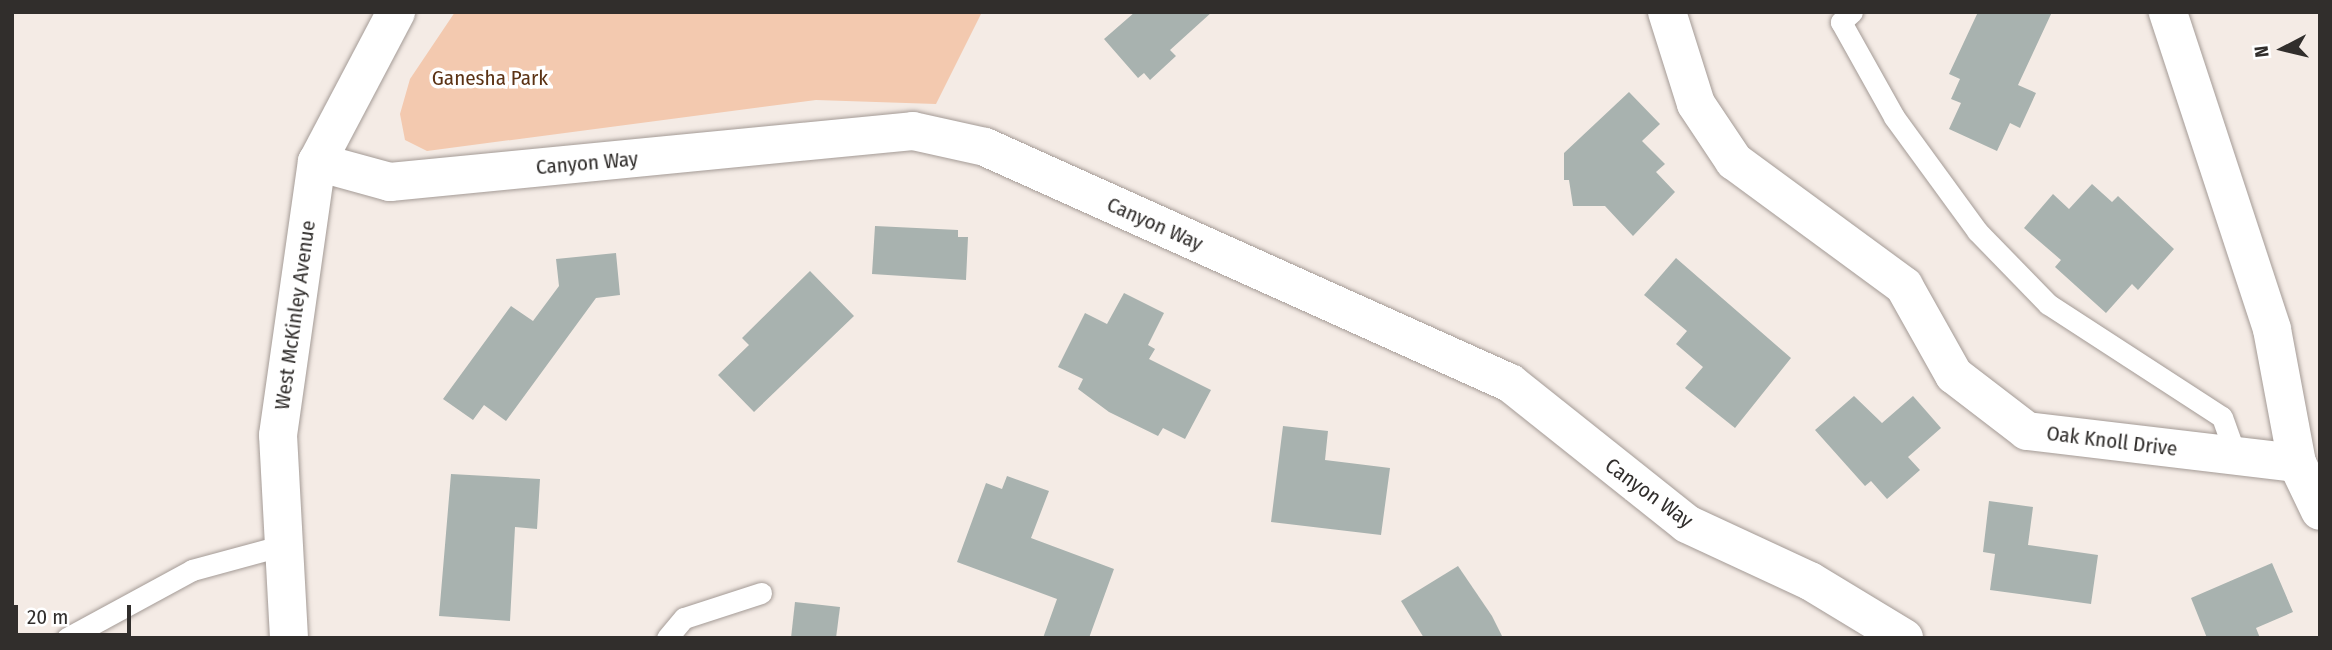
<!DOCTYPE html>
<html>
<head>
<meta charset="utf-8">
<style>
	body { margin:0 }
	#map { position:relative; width:2332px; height:650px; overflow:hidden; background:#f4ebe5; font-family:"Fira Sans Condensed",sans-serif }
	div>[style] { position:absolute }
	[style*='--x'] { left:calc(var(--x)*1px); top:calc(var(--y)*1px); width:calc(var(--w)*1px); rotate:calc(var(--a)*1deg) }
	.green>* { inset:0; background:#f3c9af }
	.building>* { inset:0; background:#a8b2af }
	.roads { filter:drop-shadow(0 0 2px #a49b96) drop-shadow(0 0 2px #a49b96) }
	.lane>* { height:21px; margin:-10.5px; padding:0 10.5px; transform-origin:10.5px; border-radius:10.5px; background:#fff }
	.street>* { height:38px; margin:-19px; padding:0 19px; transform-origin:19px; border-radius:19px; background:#fff }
	.secondary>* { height:38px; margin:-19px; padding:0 19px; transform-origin:19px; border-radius:19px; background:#fff }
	span { translate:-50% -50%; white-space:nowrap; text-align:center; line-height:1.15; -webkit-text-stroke:7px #fff; paint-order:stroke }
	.park-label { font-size:21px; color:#5b3214 }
	.street-label { font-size:21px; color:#312e2c }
	.frame { position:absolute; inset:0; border:14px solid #312e2c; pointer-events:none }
	.north { position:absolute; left:2248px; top:14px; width:70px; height:70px; -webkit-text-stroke:5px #fff; paint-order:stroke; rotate:263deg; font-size:19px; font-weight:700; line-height:28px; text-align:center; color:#312e2c }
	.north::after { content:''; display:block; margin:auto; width:24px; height:32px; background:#312e2c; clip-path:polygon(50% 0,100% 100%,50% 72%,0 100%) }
	.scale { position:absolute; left:14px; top:605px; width:117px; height:32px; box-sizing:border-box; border:4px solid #312e2c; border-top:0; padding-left:9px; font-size:21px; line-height:24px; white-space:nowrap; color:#312e2c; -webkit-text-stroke:5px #fff; paint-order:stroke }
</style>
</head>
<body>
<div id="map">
	<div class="green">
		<i style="clip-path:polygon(455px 12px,982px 12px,936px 104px,816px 100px,427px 151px,405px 140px,400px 114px,410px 79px)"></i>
	</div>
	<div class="building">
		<i style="clip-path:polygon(1135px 12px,1212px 12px,1170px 50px,1176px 56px,1150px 80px,1144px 73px,1138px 78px,1104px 39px)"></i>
		<i style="clip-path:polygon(1978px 12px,2052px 12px,2018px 85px,2036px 93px,2020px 128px,2010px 123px,1997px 151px,1949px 129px,1961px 103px,1951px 99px,1960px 79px,1949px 74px)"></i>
		<i style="clip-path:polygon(1629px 92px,1660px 124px,1642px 141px,1665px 164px,1656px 172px,1675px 192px,1633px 236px,1605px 206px,1573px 206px,1569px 180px,1564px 180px,1564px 153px)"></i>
		<i style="clip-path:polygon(2092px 184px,2112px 202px,2118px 196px,2174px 249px,2138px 290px,2132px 284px,2106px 313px,2055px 267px,2061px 260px,2024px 228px,2053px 194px,2069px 209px)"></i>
		<i style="clip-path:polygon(875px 226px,958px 230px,958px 237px,968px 237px,966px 280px,872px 274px)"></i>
		<i style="clip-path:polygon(616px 253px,620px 295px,596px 298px,506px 421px,484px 405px,473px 420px,443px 399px,511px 306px,533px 321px,559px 286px,556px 259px)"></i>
		<i style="clip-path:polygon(1676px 258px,1791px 358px,1735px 428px,1685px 388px,1703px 367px,1676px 344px,1687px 331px,1644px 295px)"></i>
		<i style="clip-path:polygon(810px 271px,854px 316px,754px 412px,718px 375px,749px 345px,742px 338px)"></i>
		<i style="clip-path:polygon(1124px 293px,1164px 313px,1148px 345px,1155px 349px,1149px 359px,1211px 390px,1185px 439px,1163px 428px,1158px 436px,1109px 412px,1078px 389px,1083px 379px,1058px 367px,1085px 313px,1107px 324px)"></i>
		<i style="clip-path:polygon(1854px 396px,1882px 423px,1913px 396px,1941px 428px,1908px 457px,1920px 470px,1887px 499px,1871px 481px,1865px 486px,1815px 430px)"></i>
		<i style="clip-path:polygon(1283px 426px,1328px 431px,1325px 460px,1390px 468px,1381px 535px,1271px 522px)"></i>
		<i style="clip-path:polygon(451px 474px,540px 479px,537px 529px,515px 527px,510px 621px,439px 616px)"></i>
		<i style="clip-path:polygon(1007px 476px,1049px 491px,1031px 538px,1114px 569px,1089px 638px,1043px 638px,1057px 599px,957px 562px,986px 483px,1002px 489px)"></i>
		<i style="clip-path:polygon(1989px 501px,2033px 507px,2028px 545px,2098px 555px,2091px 604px,1990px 590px,1995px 554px,1983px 552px)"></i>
		<i style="clip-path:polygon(2272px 563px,2293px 612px,2256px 628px,2260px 638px,2207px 638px,2191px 598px)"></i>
		<i style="clip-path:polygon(1458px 566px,1492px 616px,1503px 638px,1424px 638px,1401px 601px)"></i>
		<i style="clip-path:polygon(795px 602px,840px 607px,836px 638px,791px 638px)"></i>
	</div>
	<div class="roads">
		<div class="lane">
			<i style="--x:1852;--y:12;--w:15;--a:138"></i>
			<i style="--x:1841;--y:22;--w:109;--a:60.8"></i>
			<i style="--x:1894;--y:117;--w:141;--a:53.9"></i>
			<i style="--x:1977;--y:231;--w:102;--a:45.8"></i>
			<i style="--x:2048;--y:304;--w:207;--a:33"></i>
			<i style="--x:2222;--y:417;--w:41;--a:70.3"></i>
			<i style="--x:67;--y:638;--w:142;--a:-28.5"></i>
			<i style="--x:192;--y:570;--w:95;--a:-15.2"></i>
			<i style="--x:667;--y:638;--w:26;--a:-50"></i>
			<i style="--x:684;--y:618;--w:81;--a:-18"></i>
		</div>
		<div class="street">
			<i style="--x:1667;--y:12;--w:96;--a:72.5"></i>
			<i style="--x:1696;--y:104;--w:69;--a:56.3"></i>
			<i style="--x:1734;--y:161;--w:211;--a:36.3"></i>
			<i style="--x:1904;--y:286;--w:102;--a:60.7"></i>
			<i style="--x:1954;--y:375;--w:92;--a:37.5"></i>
			<i style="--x:2027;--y:431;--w:272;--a:6.8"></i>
			<i style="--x:2297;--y:463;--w:136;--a:-100.6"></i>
			<i style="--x:2272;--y:329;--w:334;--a:-108.2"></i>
			<i style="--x:317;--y:162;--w:76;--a:15.3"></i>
			<i style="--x:390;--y:182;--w:525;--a:-5.57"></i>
			<i style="--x:913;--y:131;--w:74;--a:12.5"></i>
			<i style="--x:985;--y:147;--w:576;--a:24.21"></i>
			<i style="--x:1510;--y:383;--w:226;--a:38.5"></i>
			<i style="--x:1687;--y:524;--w:136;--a:24.9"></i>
			<i style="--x:1810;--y:581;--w:110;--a:31.2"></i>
			<i style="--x:2297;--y:463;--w:53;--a:64.4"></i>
		</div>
		<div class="secondary">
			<i style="--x:289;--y:638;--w:203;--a:-93.1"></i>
			<i style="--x:278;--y:435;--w:276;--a:-81.9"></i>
			<i style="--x:317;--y:162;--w:170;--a:-62.2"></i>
		</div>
	</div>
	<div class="park-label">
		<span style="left:490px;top:78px">Ganesha Park</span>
	</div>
	<div class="street-label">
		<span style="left:587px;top:163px;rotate:-5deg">Canyon Way</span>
		<span style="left:1155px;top:224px;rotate:24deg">Canyon Way</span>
		<span style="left:295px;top:315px;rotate:-82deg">West McKinley Avenue</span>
		<span style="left:2112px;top:441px;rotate:7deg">Oak Knoll Drive</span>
		<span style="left:1649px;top:493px;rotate:36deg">Canyon Way</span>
	</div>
	<div class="frame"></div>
	<div class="north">N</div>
	<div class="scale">20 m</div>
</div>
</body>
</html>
